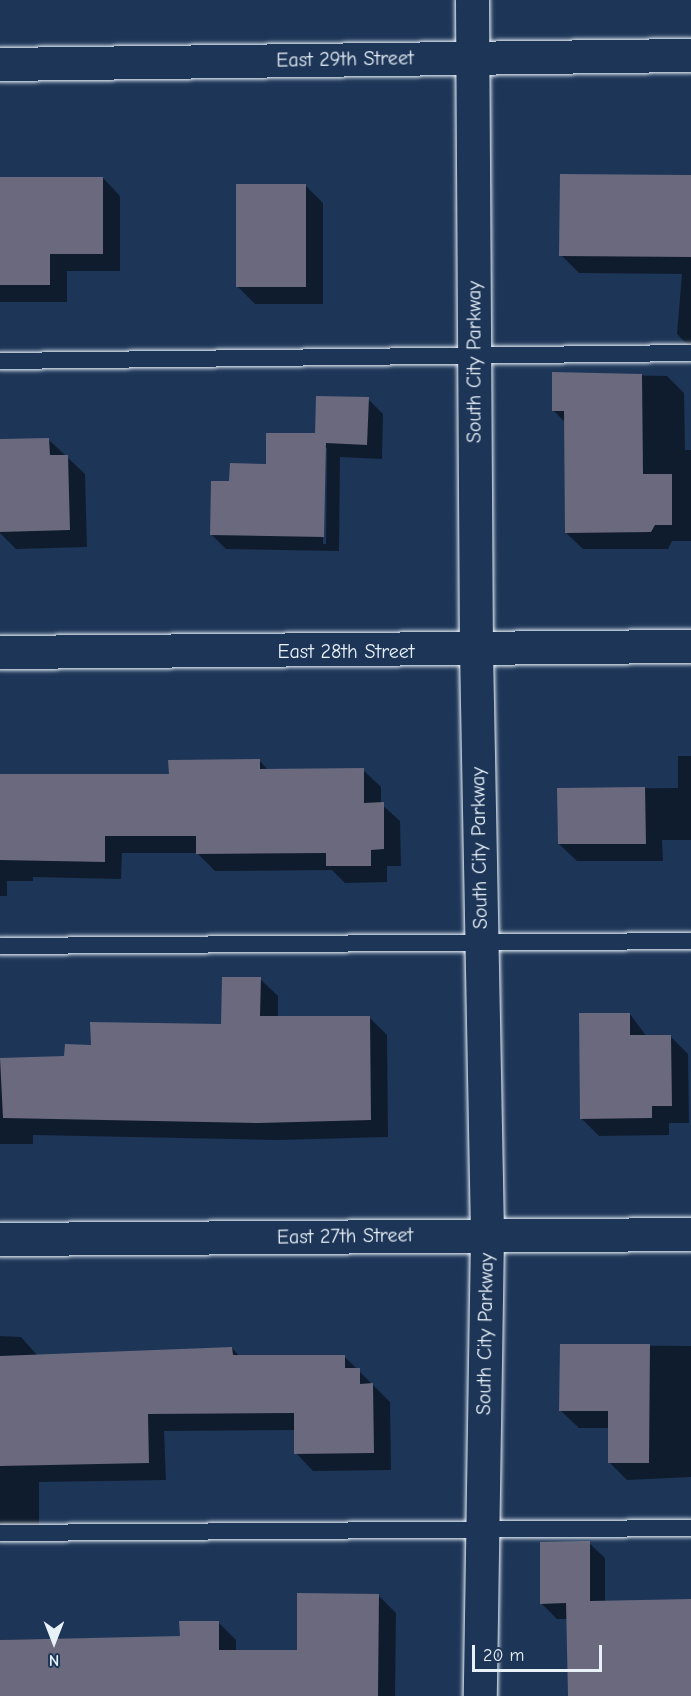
<!DOCTYPE html>
<html>
<head>
<meta charset="utf-8">
<style>
	body { margin:0 }
	#map { position:relative; width:691px; height:1696px; overflow:hidden; background:#1d3557; font-family:"Comic Neue",sans-serif }
	div>[style] { position:absolute }
	[style*='--x'] { left:calc(var(--x)*1px); top:calc(var(--y)*1px); width:calc(var(--w)*1px); rotate:calc(var(--a)*1deg) }
	.shadow>* { inset:0; background:#0007 }
	.building>* { inset:0; background:#6a697e }
	.roads { filter:drop-shadow(0 0 2px #e8f1f8) drop-shadow(0 0 2px #e8f1f8) }
	.service>* { height:16px; margin:-8px; padding:0 8px; transform-origin:8px; border-radius:8px; background:#1d3557 }
	.minor>* { height:33px; margin:-16.5px; padding:0 16.5px; transform-origin:16.5px; border-radius:16.5px; background:#1d3557 }
	span { translate:-50% -50%; white-space:nowrap; text-align:center; line-height:1.15; -webkit-text-stroke:6px #1d3557; paint-order:stroke }
	.street-label { font-size:20px; color:#e8f1f8 }
	.north { position:absolute; left:24px; top:1612px; width:60px; height:60px; -webkit-text-stroke:4px #1d3557; paint-order:stroke; rotate:180deg; font-size:16px; font-weight:700; line-height:24px; text-align:center; color:#e8f1f8 }
	.north::after { content:''; display:block; margin:auto; width:21px; height:27px; background:#e8f1f8; clip-path:polygon(50% 0,100% 100%,50% 72%,0 100%) }
	.scale { position:absolute; left:472px; top:1645px; width:130px; height:27px; box-sizing:border-box; border:3px solid #e8f1f8; border-top:0; padding-left:8px; font-size:18px; line-height:21px; white-space:nowrap; color:#e8f1f8; -webkit-text-stroke:4px #1d3557; paint-order:stroke }
</style>
</head>
<body>
<div id="map">
	<div class="shadow">
		<i style="clip-path:polygon(691px 176px,691px 348px,677px 334px,682px 274px,579px 273px,561px 255px)"></i>
		<i style="clip-path:polygon(0 178px,103px 178px,120px 196px,120px 271px,67px 271px,67px 302px,0 302px)"></i>
		<i style="clip-path:polygon(306px 186px,323px 203px,323px 304px,255px 304px,238px 287px)"></i>
		<i style="clip-path:polygon(554px 374px,667px 376px,684px 393px,685px 450px,691px 450px,691px 541px,672px 541px,668px 549px,583px 549px,566px 533px,565px 422px,554px 411px)"></i>
		<i style="clip-path:polygon(evenodd,368px 399px,383px 414px,382px 459px,340px 457px,339px 551px,226px 549px,211px 534px,231px 482px,268px 466px,368px 399px,324px 448px,327px 448px,326px 544px,323px 544px,324px 448px)"></i>
		<i style="clip-path:polygon(49px 440px,85px 474px,87px 547px,16px 549px,0 533px,0 441px)"></i>
		<i style="clip-path:polygon(678px 756px,691px 756px,691px 840px,662px 840px,663px 861px,577px 861px,559px 844px,558px 789px,678px 788px)"></i>
		<i style="clip-path:polygon(259px 760px,269px 771px,363px 770px,381px 787px,381px 804px,400px 821px,401px 866px,387px 866px,387px 882px,345px 883px,332px 870px,215px 871px,197px 853px,122px 853px,121px 879px,33px 877px,33px 881px,7px 881px,7px 896px,0 896px,0 776px,170px 776px)"></i>
		<i style="clip-path:polygon(260px 979px,278px 996px,278px 1017px,369px 1017px,387px 1035px,388px 1137px,277px 1140px,33px 1135px,33px 1144px,0 1144px,0 1060px,66px 1058px,92px 1046px,223px 1025px)"></i>
		<i style="clip-path:polygon(630px 1014px,647px 1037px,670px 1036px,688px 1054px,689px 1123px,669px 1123px,669px 1135px,599px 1136px,581px 1118px)"></i>
		<i style="clip-path:polygon(0 1336px,21px 1337px,38px 1356px,232px 1348px,240px 1357px,345px 1357px,390px 1402px,391px 1470px,313px 1471px,296px 1453px,295px 1430px,164px 1431px,166px 1480px,39px 1482px,39px 1539px,0 1539px)"></i>
		<i style="clip-path:polygon(562px 1345px,691px 1346px,691px 1477px,627px 1480px,610px 1463px,610px 1428px,579px 1428px,561px 1411px)"></i>
		<i style="clip-path:polygon(589px 1543px,605px 1558px,605px 1602px,691px 1600px,691px 1696px,570px 1696px,568px 1619px,557px 1619px,542px 1604px)"></i>
		<i style="clip-path:polygon(379px 1596px,396px 1613px,395px 1696px,0 1696px,0 1640px,181px 1637px,218px 1622px,236px 1640px,236px 1651px,298px 1651px)"></i>
	</div>
	<div class="building">
		<i style="clip-path:polygon(560px 174px,691px 175px,691px 257px,559px 256px)"></i>
		<i style="clip-path:polygon(0 177px,103px 177px,103px 254px,50px 254px,50px 285px,0 285px)"></i>
		<i style="clip-path:polygon(236px 184px,306px 184px,306px 287px,236px 287px)"></i>
		<i style="clip-path:polygon(552px 372px,642px 374px,643px 474px,672px 474px,672px 525px,655px 525px,651px 532px,565px 533px,564px 411px,552px 411px)"></i>
		<i style="clip-path:polygon(316px 396px,369px 397px,367px 445px,326px 443px,324px 537px,210px 535px,211px 481px,229px 481px,230px 463px,266px 464px,266px 433px,315px 433px)"></i>
		<i style="clip-path:polygon(49px 438px,50px 455px,68px 455px,70px 530px,0 532px,0 439px)"></i>
		<i style="clip-path:polygon(260px 759px,260px 769px,364px 768px,364px 803px,384px 802px,384px 849px,371px 850px,371px 866px,326px 866px,326px 853px,196px 854px,196px 836px,105px 836px,105px 862px,0 860px,0 774px,169px 774px,168px 760px)"></i>
		<i style="clip-path:polygon(645px 787px,646px 844px,558px 844px,557px 788px)"></i>
		<i style="clip-path:polygon(222px 977px,261px 977px,260px 1016px,370px 1016px,371px 1120px,259px 1123px,3px 1118px,0 1058px,64px 1056px,65px 1044px,91px 1045px,90px 1022px,221px 1024px)"></i>
		<i style="clip-path:polygon(579px 1013px,630px 1013px,630px 1035px,671px 1035px,672px 1106px,652px 1106px,652px 1118px,580px 1119px)"></i>
		<i style="clip-path:polygon(560px 1344px,650px 1344px,649px 1463px,608px 1463px,608px 1411px,559px 1411px)"></i>
		<i style="clip-path:polygon(232px 1347px,233px 1355px,345px 1355px,345px 1368px,360px 1368px,360px 1384px,373px 1383px,374px 1453px,294px 1454px,294px 1413px,148px 1414px,149px 1463px,0 1466px,0 1356px)"></i>
		<i style="clip-path:polygon(590px 1541px,590px 1601px,691px 1599px,691px 1696px,568px 1696px,566px 1603px,540px 1604px,540px 1542px)"></i>
		<i style="clip-path:polygon(297px 1593px,379px 1594px,378px 1696px,0 1696px,0 1640px,180px 1636px,179px 1621px,219px 1621px,219px 1650px,297px 1650px)"></i>
	</div>
	<div class="roads">
		<div class="service">
			<i style="--x:0;--y:361;--w:691;--a:-0.66"></i>
			<i style="--x:0;--y:946;--w:691;--a:-0.41"></i>
			<i style="--x:0;--y:1533;--w:691;--a:-0.41"></i>
		</div>
		<div class="minor">
			<i style="--x:472;--y:0;--w:650;--a:89.65"></i>
			<i style="--x:476;--y:650;--w:585;--a:88.92"></i>
			<i style="--x:487;--y:1235;--w:461;--a:90.9"></i>
			<i style="--x:0;--y:64;--w:691;--a:-0.75"></i>
			<i style="--x:0;--y:652;--w:691;--a:-0.5"></i>
			<i style="--x:0;--y:1239;--w:691;--a:-0.41"></i>
		</div>
	</div>
	<div class="street-label">
		<span style="left:345px;top:59px;rotate:-1deg">East 29th Street</span>
		<span style="left:474px;top:362px;rotate:-90deg">South City Parkway</span>
		<span style="left:346px;top:651px">East 28th Street</span>
		<span style="left:479px;top:848px;rotate:-91deg">South City Parkway</span>
		<span style="left:345px;top:1236px;rotate:-1deg">East 27th Street</span>
		<span style="left:485px;top:1334px;rotate:-89deg">South City Parkway</span>
	</div>
	<div class="north">N</div>
	<div class="scale">20 m</div>
</div>
</body>
</html>
